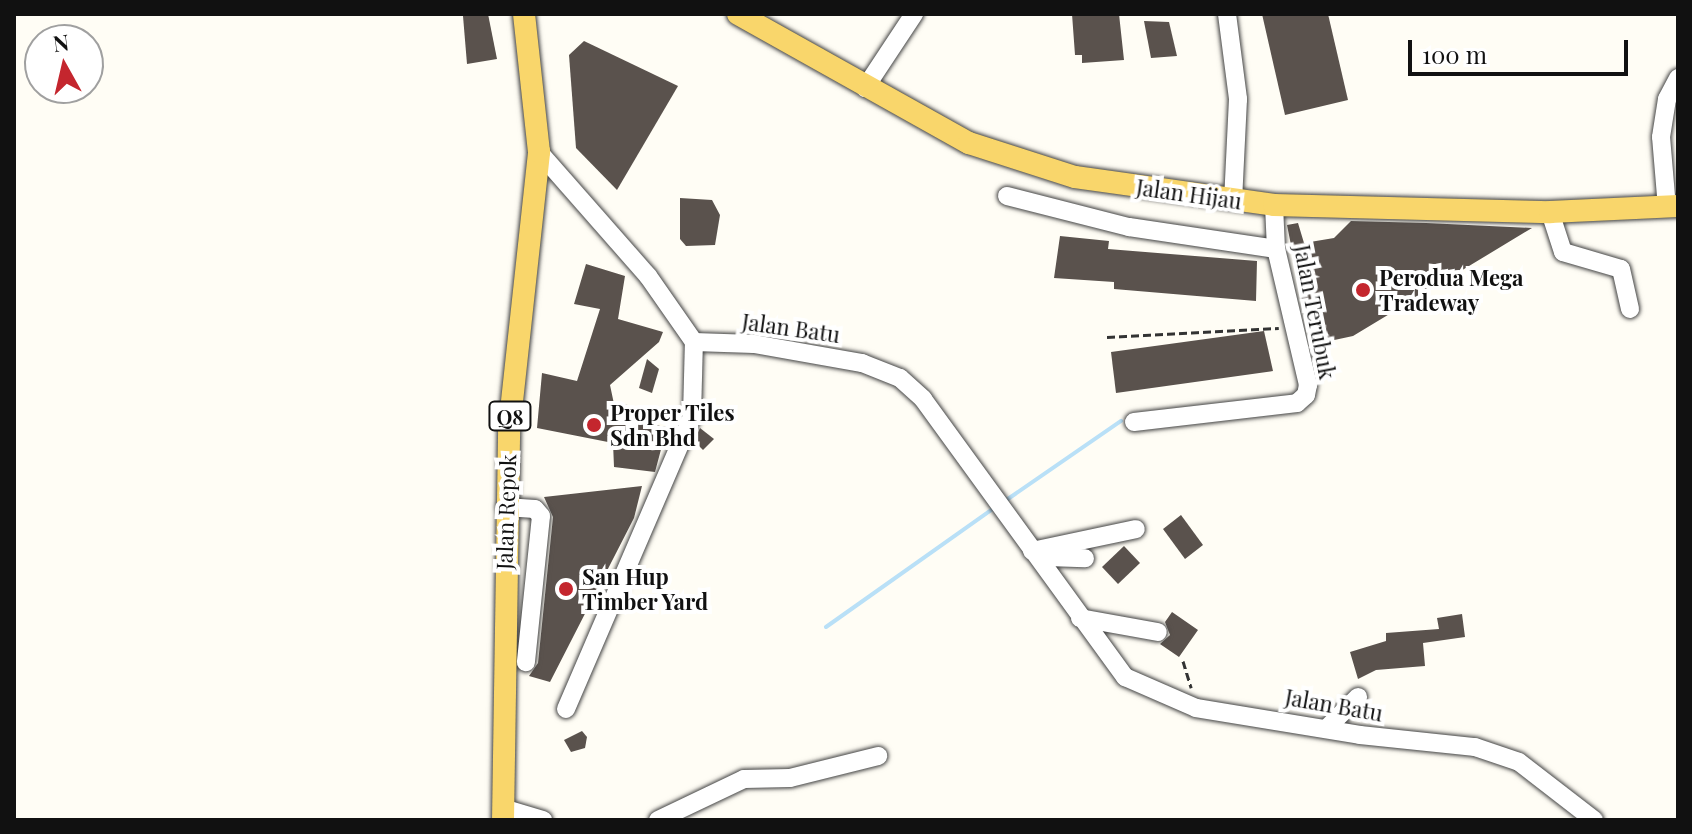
<!DOCTYPE html>
<html>
<head>
<meta charset="utf-8">
<style>
	body { margin:0 }
	#map { position:relative; width:1692px; height:834px; overflow:hidden; background:#fffdf5; font-family:"Playfair Display",serif }
	div>[style] { position:absolute }
	[style*='--x'] { left:calc(var(--x)*1px); top:calc(var(--y)*1px); width:calc(var(--w)*1px); rotate:calc(var(--a)*1deg) }
	.stream>* { height:4px; margin:-2px; padding:0 2px; transform-origin:2px; border-radius:2px; background:#b9e0f7 }
	.building>* { inset:0; background:#5a524d }
	.path>* { height:3px; margin-top:-1.5px; transform-origin:0; background:repeating-linear-gradient(90deg,#333 0 8px,transparent 0 12px) }
	.roads { filter:drop-shadow(0 0 2px #444) drop-shadow(0 0 2px #444) }
	.minor>* { height:18px; margin:-9px; padding:0 9px; transform-origin:9px; border-radius:9px; background:#fff }
	.major>* { height:22px; margin:-11px; padding:0 11px; transform-origin:11px; border-radius:11px; background:#f9d66b }
	.dots>* { width:22px; height:22px; translate:-50% -50%; box-sizing:border-box; border:4px solid #fff; border-radius:50% }
	span { translate:-50% -50%; white-space:nowrap; text-align:center; line-height:1.15; -webkit-text-stroke:8px #fff; paint-order:stroke }
	.shield-label span { padding:2px 6px; background:#fff; border:2px solid; border-radius:6px; -webkit-text-stroke-width:0 }
	.shield-label { font-size:20px; color:#111; font-weight:700 }
	.street-label { font-size:22px; color:#111 }
	.poi-label { font-size:22px; color:#111; font-weight:700 }
	.left { translate:0 -50%; text-align:left }
	.frame { position:absolute; inset:0; border:16px solid #111; pointer-events:none }
	.north { position:absolute; left:24px; top:24px; width:80px; height:80px; box-sizing:border-box; background:#fff; border:2px solid #a0a0a0; border-radius:50%; rotate:352deg; font-size:22px; font-weight:700; line-height:32px; text-align:center; color:#111 }
	.north::after { content:''; display:block; margin:auto; width:28px; height:36px; background:#c4262e; clip-path:polygon(50% 0,100% 100%,50% 72%,0 100%) }
	.scale { position:absolute; left:1408px; top:40px; width:220px; height:36px; box-sizing:border-box; border:4px solid #111; border-top:0; padding-left:10px; font-size:24px; line-height:28px; white-space:nowrap; color:#111; -webkit-text-stroke:6px #fff; paint-order:stroke }
</style>
</head>
<body>
<div id="map">
	<div class="stream">
		<i style="--x:1005;--y:501;--w:141;--a:-34.6"></i>
		<i style="--x:826;--y:627;--w:206;--a:-35.3"></i>
	</div>
	<div class="building">
		<i style="clip-path:polygon(479px 14px,488px 14px,497px 59px,467px 64px,463px 16px)"></i>
		<i style="clip-path:polygon(1072px 14px,1119px 14px,1124px 60px,1082px 63px,1082px 55px,1075px 55px)"></i>
		<i style="clip-path:polygon(1262px 14px,1328px 14px,1348px 100px,1285px 115px)"></i>
		<i style="clip-path:polygon(1144px 21px,1169px 22px,1177px 56px,1151px 58px)"></i>
		<i style="clip-path:polygon(584px 41px,678px 86px,617px 190px,576px 148px,569px 55px)"></i>
		<i style="clip-path:polygon(680px 198px,712px 200px,720px 215px,715px 245px,686px 246px,680px 239px)"></i>
		<i style="clip-path:polygon(1351px 221px,1426px 223px,1532px 228px,1353px 336px,1311px 345px,1287px 225px,1298px 223px,1304px 243px,1334px 238px)"></i>
		<i style="clip-path:polygon(1060px 236px,1109px 241px,1108px 249px,1257px 261px,1256px 301px,1114px 289px,1114px 282px,1054px 278px)"></i>
		<i style="clip-path:polygon(586px 264px,625px 276px,618px 319px,663px 332px,659px 342px,610px 385px,614px 404px,628px 405px,635px 422px,667px 427px,655px 472px,614px 467px,613px 443px,537px 428px,542px 373px,577px 381px,600px 309px,574px 304px)"></i>
		<i style="clip-path:polygon(1264px 331px,1273px 371px,1116px 393px,1111px 352px)"></i>
		<i style="clip-path:polygon(647px 359px,659px 369px,652px 393px,639px 388px)"></i>
		<i style="clip-path:polygon(700px 428px,714px 439px,703px 450px,694px 441px)"></i>
		<i style="clip-path:polygon(642px 486px,634px 518px,550px 682px,529px 676px,538px 663px,553px 517px,544px 497px)"></i>
		<i style="clip-path:polygon(1181px 515px,1203px 545px,1185px 559px,1163px 529px)"></i>
		<i style="clip-path:polygon(1124px 546px,1140px 563px,1118px 584px,1102px 567px)"></i>
		<i style="clip-path:polygon(1172px 612px,1198px 630px,1179px 657px,1160px 644px,1170px 635px,1165px 622px)"></i>
		<i style="clip-path:polygon(1462px 614px,1465px 637px,1423px 643px,1425px 666px,1376px 670px,1358px 679px,1350px 652px,1386px 641px,1386px 633px,1439px 629px,1437px 618px)"></i>
		<i style="clip-path:polygon(582px 731px,587px 737px,585px 748px,571px 752px,564px 740px)"></i>
	</div>
	<div class="path">
		<i style="--x:1107;--y:337;--w:172;--a:-3"></i>
		<i style="--x:1183;--y:661;--w:28;--a:73"></i>
	</div>
	<div class="roads">
		<div class="minor">
			<i style="--x:1227;--y:14;--w:86;--a:82.6"></i>
			<i style="--x:1238;--y:99;--w:102;--a:92.8"></i>
			<i style="--x:865;--y:88;--w:89;--a:-56.5"></i>
			<i style="--x:539;--y:152;--w:165;--a:48.7"></i>
			<i style="--x:648;--y:276;--w:80;--a:55.1"></i>
			<i style="--x:694;--y:342;--w:60;--a:1.9"></i>
			<i style="--x:754;--y:344;--w:110;--a:10"></i>
			<i style="--x:862;--y:363;--w:41;--a:21.5"></i>
			<i style="--x:900;--y:378;--w:31;--a:42"></i>
			<i style="--x:923;--y:399;--w:344;--a:54"></i>
			<i style="--x:1125;--y:677;--w:77;--a:23.6"></i>
			<i style="--x:1196;--y:708;--w:166;--a:9.3"></i>
			<i style="--x:1360;--y:735;--w:116;--a:6"></i>
			<i style="--x:1475;--y:747;--w:46;--a:18.8"></i>
			<i style="--x:1519;--y:762;--w:95;--a:37.7"></i>
			<i style="--x:1007;--y:196;--w:126;--a:14.3"></i>
			<i style="--x:1129;--y:227;--w:149;--a:8.5"></i>
			<i style="--x:1667;--y:208;--w:71;--a:-94.8"></i>
			<i style="--x:1661;--y:137;--w:38;--a:-81"></i>
			<i style="--x:1667;--y:99;--w:24;--a:-62"></i>
			<i style="--x:1550;--y:212;--w:42;--a:72"></i>
			<i style="--x:1563;--y:252;--w:60;--a:16.3"></i>
			<i style="--x:1621;--y:269;--w:41;--a:77.3"></i>
			<i style="--x:1134;--y:422;--w:164;--a:-6.6"></i>
			<i style="--x:1297;--y:403;--w:12;--a:-42"></i>
			<i style="--x:1306;--y:395;--w:10;--a:-79"></i>
			<i style="--x:1308;--y:385;--w:140;--a:-103.2"></i>
			<i style="--x:1276;--y:249;--w:44;--a:-92.6"></i>
			<i style="--x:505;--y:507;--w:30;--a:4"></i>
			<i style="--x:535;--y:509;--w:9;--a:49"></i>
			<i style="--x:541;--y:516;--w:147;--a:95.9"></i>
			<i style="--x:1032;--y:551;--w:106;--a:-11.9"></i>
			<i style="--x:1047;--y:557;--w:38;--a:2"></i>
			<i style="--x:1080;--y:618;--w:79;--a:10.2"></i>
			<i style="--x:566;--y:709;--w:319;--a:-66.7"></i>
			<i style="--x:692;--y:416;--w:74;--a:-88.5"></i>
			<i style="--x:1327;--y:728;--w:44;--a:-45"></i>
			<i style="--x:503;--y:808;--w:42;--a:16.7"></i>
			<i style="--x:658;--y:820;--w:95;--a:-25.5"></i>
			<i style="--x:744;--y:779;--w:46;--a:-1.2"></i>
			<i style="--x:790;--y:778;--w:91;--a:-14"></i>
		</div>
		<div class="major">
			<i style="--x:738;--y:14;--w:265;--a:29.2"></i>
			<i style="--x:969;--y:143;--w:111;--a:17.8"></i>
			<i style="--x:1075;--y:177;--w:201;--a:8"></i>
			<i style="--x:1274;--y:205;--w:276;--a:1.5"></i>
			<i style="--x:1550;--y:212;--w:128;--a:-2.7"></i>
			<i style="--x:503;--y:820;--w:391;--a:-89.1"></i>
			<i style="--x:509;--y:429;--w:279;--a:-83.8"></i>
			<i style="--x:539;--y:152;--w:139;--a:-96.2"></i>
		</div>
	</div>
	<div class="dots">
		<i style="left:1363px;top:290px;background:#c4262e"></i>
		<i style="left:594px;top:425px;background:#c4262e"></i>
		<i style="left:566px;top:589px;background:#c4262e"></i>
	</div>
	<div class="shield-label">
		<span style="left:510px;top:416px">Q8</span>
	</div>
	<div class="street-label">
		<span style="left:1189px;top:194px;rotate:8deg">Jalan Hijau</span>
		<span style="left:1315px;top:312px;rotate:79deg">Jalan Terubuk</span>
		<span style="left:791px;top:328px;rotate:8deg">Jalan Batu</span>
		<span style="left:506px;top:512px;rotate:-88deg">Jalan Repok</span>
		<span style="left:1334px;top:705px;rotate:10deg">Jalan Batu</span>
	</div>
	<div class="poi-label">
		<span class="left" style="left:1379px;top:290px">Perodua Mega<br>Tradeway</span>
		<span class="left" style="left:610px;top:425px">Proper Tiles<br>Sdn Bhd</span>
		<span class="left" style="left:582px;top:589px">San Hup<br>Timber Yard</span>
	</div>
	<div class="frame"></div>
	<div class="north">N</div>
	<div class="scale">100 m</div>
</div>
</body>
</html>
